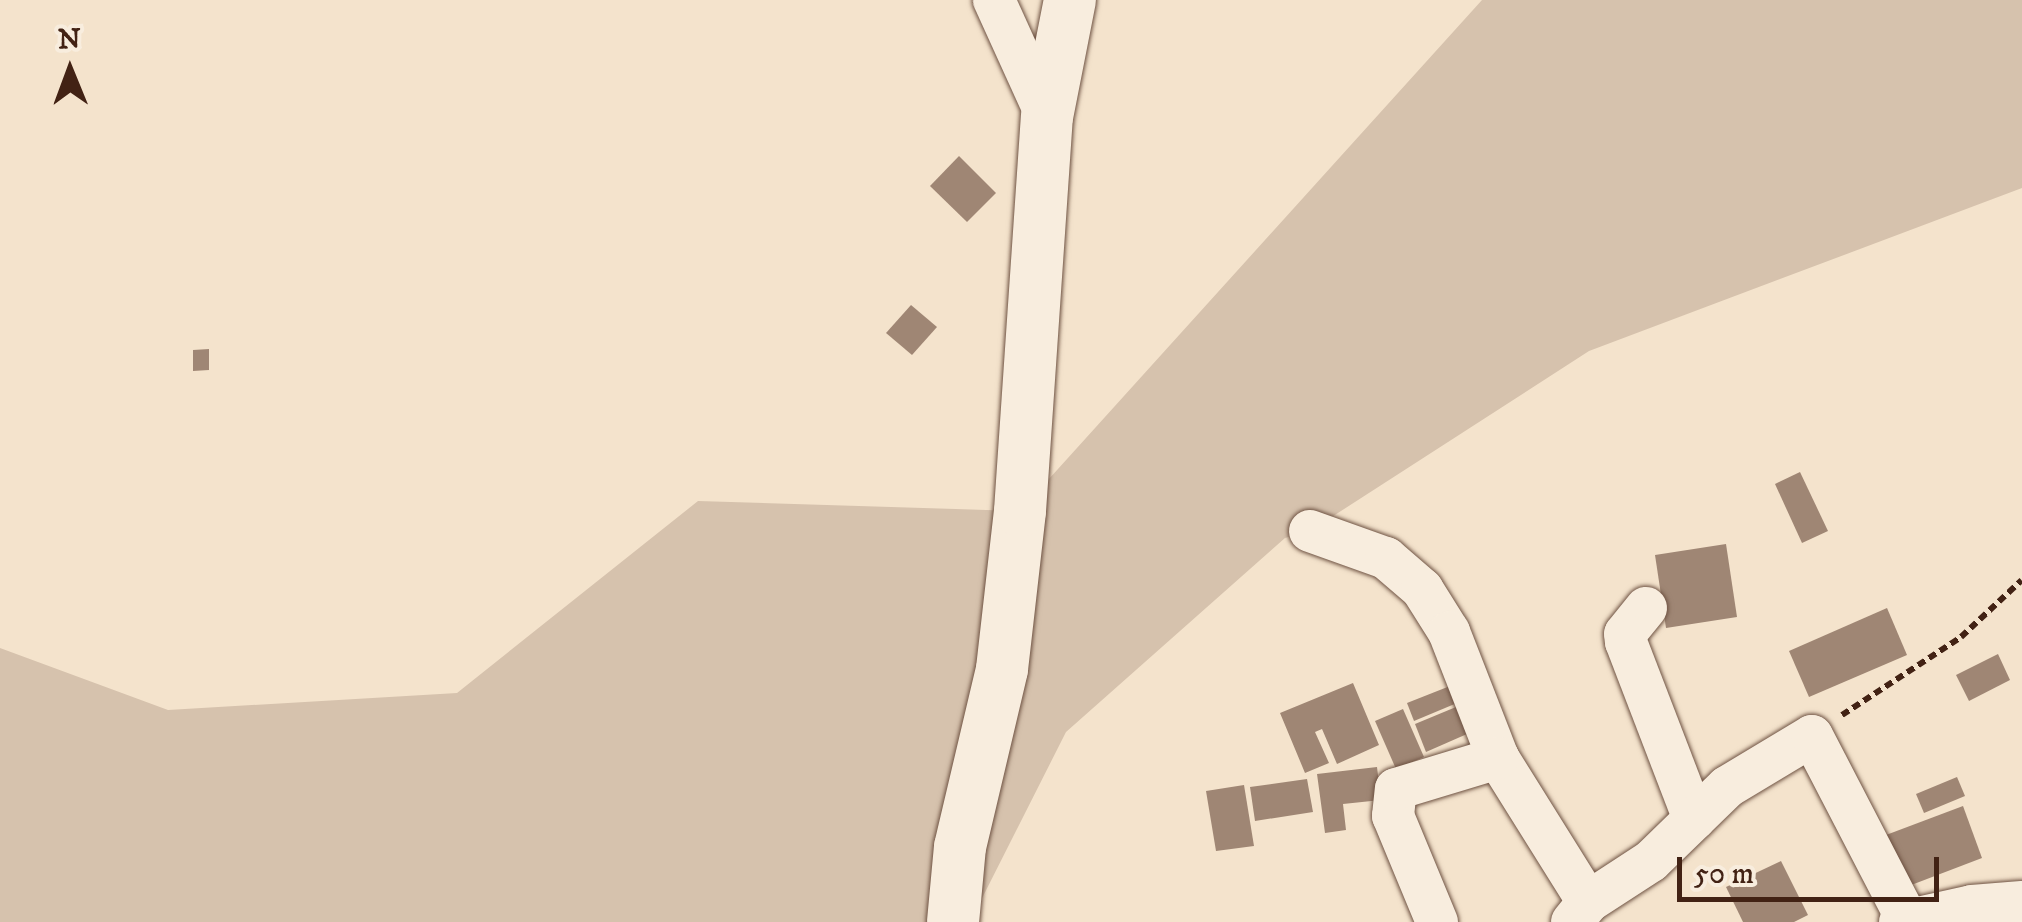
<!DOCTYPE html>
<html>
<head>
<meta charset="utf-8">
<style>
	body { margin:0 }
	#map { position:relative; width:2022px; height:922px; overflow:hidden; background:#f4e3cc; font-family:"IM FELL DW Pica",serif }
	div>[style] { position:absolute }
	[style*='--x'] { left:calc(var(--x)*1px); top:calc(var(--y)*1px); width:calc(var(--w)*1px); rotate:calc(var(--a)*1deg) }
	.green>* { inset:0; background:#d6c2ad }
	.building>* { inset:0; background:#9f8674 }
	.path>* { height:6px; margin-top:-3px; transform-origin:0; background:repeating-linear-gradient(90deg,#422214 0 8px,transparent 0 13px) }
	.roads { filter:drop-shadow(0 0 2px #6e5242) drop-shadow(0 0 2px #6e5242) }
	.minor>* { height:42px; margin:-21px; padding:0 21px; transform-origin:21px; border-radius:21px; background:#f8edde }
	.tertiary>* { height:52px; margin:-26px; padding:0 26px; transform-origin:26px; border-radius:26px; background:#f8edde }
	span { translate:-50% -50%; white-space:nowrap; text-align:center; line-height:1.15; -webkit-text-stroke:9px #f8edde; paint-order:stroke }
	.north { position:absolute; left:20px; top:20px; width:100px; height:100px; -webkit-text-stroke:8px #f8edde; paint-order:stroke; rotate:359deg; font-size:28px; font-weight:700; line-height:40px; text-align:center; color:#422214 }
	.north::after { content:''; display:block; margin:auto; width:35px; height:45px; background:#422214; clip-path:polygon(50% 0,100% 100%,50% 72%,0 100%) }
	.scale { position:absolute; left:1677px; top:857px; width:262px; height:45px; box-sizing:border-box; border:5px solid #422214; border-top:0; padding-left:12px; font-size:30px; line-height:35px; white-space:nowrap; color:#422214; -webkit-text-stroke:8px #f8edde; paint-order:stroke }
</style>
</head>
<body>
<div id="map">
	<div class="green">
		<i style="clip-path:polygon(1482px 0,2022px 0,2022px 188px,1589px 351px,1310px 531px,1285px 538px,1066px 732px,970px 922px,0 922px,0 648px,168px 710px,457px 693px,698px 501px,1020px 511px)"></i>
	</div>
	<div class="building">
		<i style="clip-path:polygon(959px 156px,996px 193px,967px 222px,930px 186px)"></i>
		<i style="clip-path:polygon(911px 305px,937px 327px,912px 355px,886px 333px)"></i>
		<i style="clip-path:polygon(209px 349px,209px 370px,193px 371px,193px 350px)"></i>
		<i style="clip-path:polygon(1800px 472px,1828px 531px,1802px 543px,1775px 484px)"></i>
		<i style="clip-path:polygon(1726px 544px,1737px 617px,1666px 628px,1655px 555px)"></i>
		<i style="clip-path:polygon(1887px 608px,1907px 655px,1809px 697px,1789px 651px)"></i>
		<i style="clip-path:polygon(1998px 654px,2010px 680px,1969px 701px,1956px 675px)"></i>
		<i style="clip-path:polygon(1353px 683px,1379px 745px,1337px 764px,1322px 729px,1315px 732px,1329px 763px,1305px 773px,1280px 713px)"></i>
		<i style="clip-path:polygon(1450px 686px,1457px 703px,1414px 721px,1407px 703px)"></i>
		<i style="clip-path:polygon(1456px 707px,1467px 734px,1426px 752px,1415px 724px)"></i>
		<i style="clip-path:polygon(1403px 709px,1424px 757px,1396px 769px,1375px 721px)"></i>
		<i style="clip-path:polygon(1377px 767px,1381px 800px,1343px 804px,1346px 830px,1325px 833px,1317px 774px)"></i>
		<i style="clip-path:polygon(1957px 777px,1965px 796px,1924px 813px,1916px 794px)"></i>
		<i style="clip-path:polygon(1307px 779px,1313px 812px,1255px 821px,1250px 787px)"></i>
		<i style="clip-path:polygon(1244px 785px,1254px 846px,1216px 851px,1206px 791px)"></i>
		<i style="clip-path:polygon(1963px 806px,1982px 858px,1906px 887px,1886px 835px)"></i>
		<i style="clip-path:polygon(1781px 861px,1808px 915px,1794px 922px,1743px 922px,1726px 887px)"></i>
	</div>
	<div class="path">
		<i style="--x:1842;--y:715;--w:142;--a:-33.2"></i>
		<i style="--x:1961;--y:637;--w:83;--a:-43.1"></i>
	</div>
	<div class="roads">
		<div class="minor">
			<i style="--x:994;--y:0;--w:128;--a:65.6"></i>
			<i style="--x:1310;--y:531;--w:81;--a:19.6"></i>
			<i style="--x:1386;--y:558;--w:48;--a:40.7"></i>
			<i style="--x:1422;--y:589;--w:51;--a:57.9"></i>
			<i style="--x:1449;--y:632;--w:135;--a:68.7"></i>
			<i style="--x:1498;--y:758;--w:170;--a:58"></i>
			<i style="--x:1646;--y:608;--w:33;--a:129"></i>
			<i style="--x:1625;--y:634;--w:8;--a:83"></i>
			<i style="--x:1626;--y:642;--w:190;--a:69"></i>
			<i style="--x:1437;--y:922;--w:115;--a:-112.5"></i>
			<i style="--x:1393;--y:816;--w:27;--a:-84"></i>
			<i style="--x:1396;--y:789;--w:107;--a:-16.9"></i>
			<i style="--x:1572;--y:922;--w:26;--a:-51"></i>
			<i style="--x:1588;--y:902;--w:75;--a:-33.1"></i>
			<i style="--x:1651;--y:861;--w:106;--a:-44.2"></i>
			<i style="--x:1727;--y:787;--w:99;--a:-31"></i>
			<i style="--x:1812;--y:736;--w:206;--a:62.6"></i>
			<i style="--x:1900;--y:922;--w:74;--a:-12.5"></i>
			<i style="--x:1972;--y:906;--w:50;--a:-4.6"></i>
		</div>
		<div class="tertiary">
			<i style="--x:953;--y:922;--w:75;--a:-84.7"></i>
			<i style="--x:960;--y:847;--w:183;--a:-76.7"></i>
			<i style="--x:1002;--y:669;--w:159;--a:-83.5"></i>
			<i style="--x:1020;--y:511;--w:395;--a:-86.1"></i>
			<i style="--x:1047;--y:117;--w:119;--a:-78.9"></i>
		</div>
	</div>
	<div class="north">N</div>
	<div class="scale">50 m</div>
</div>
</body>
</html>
